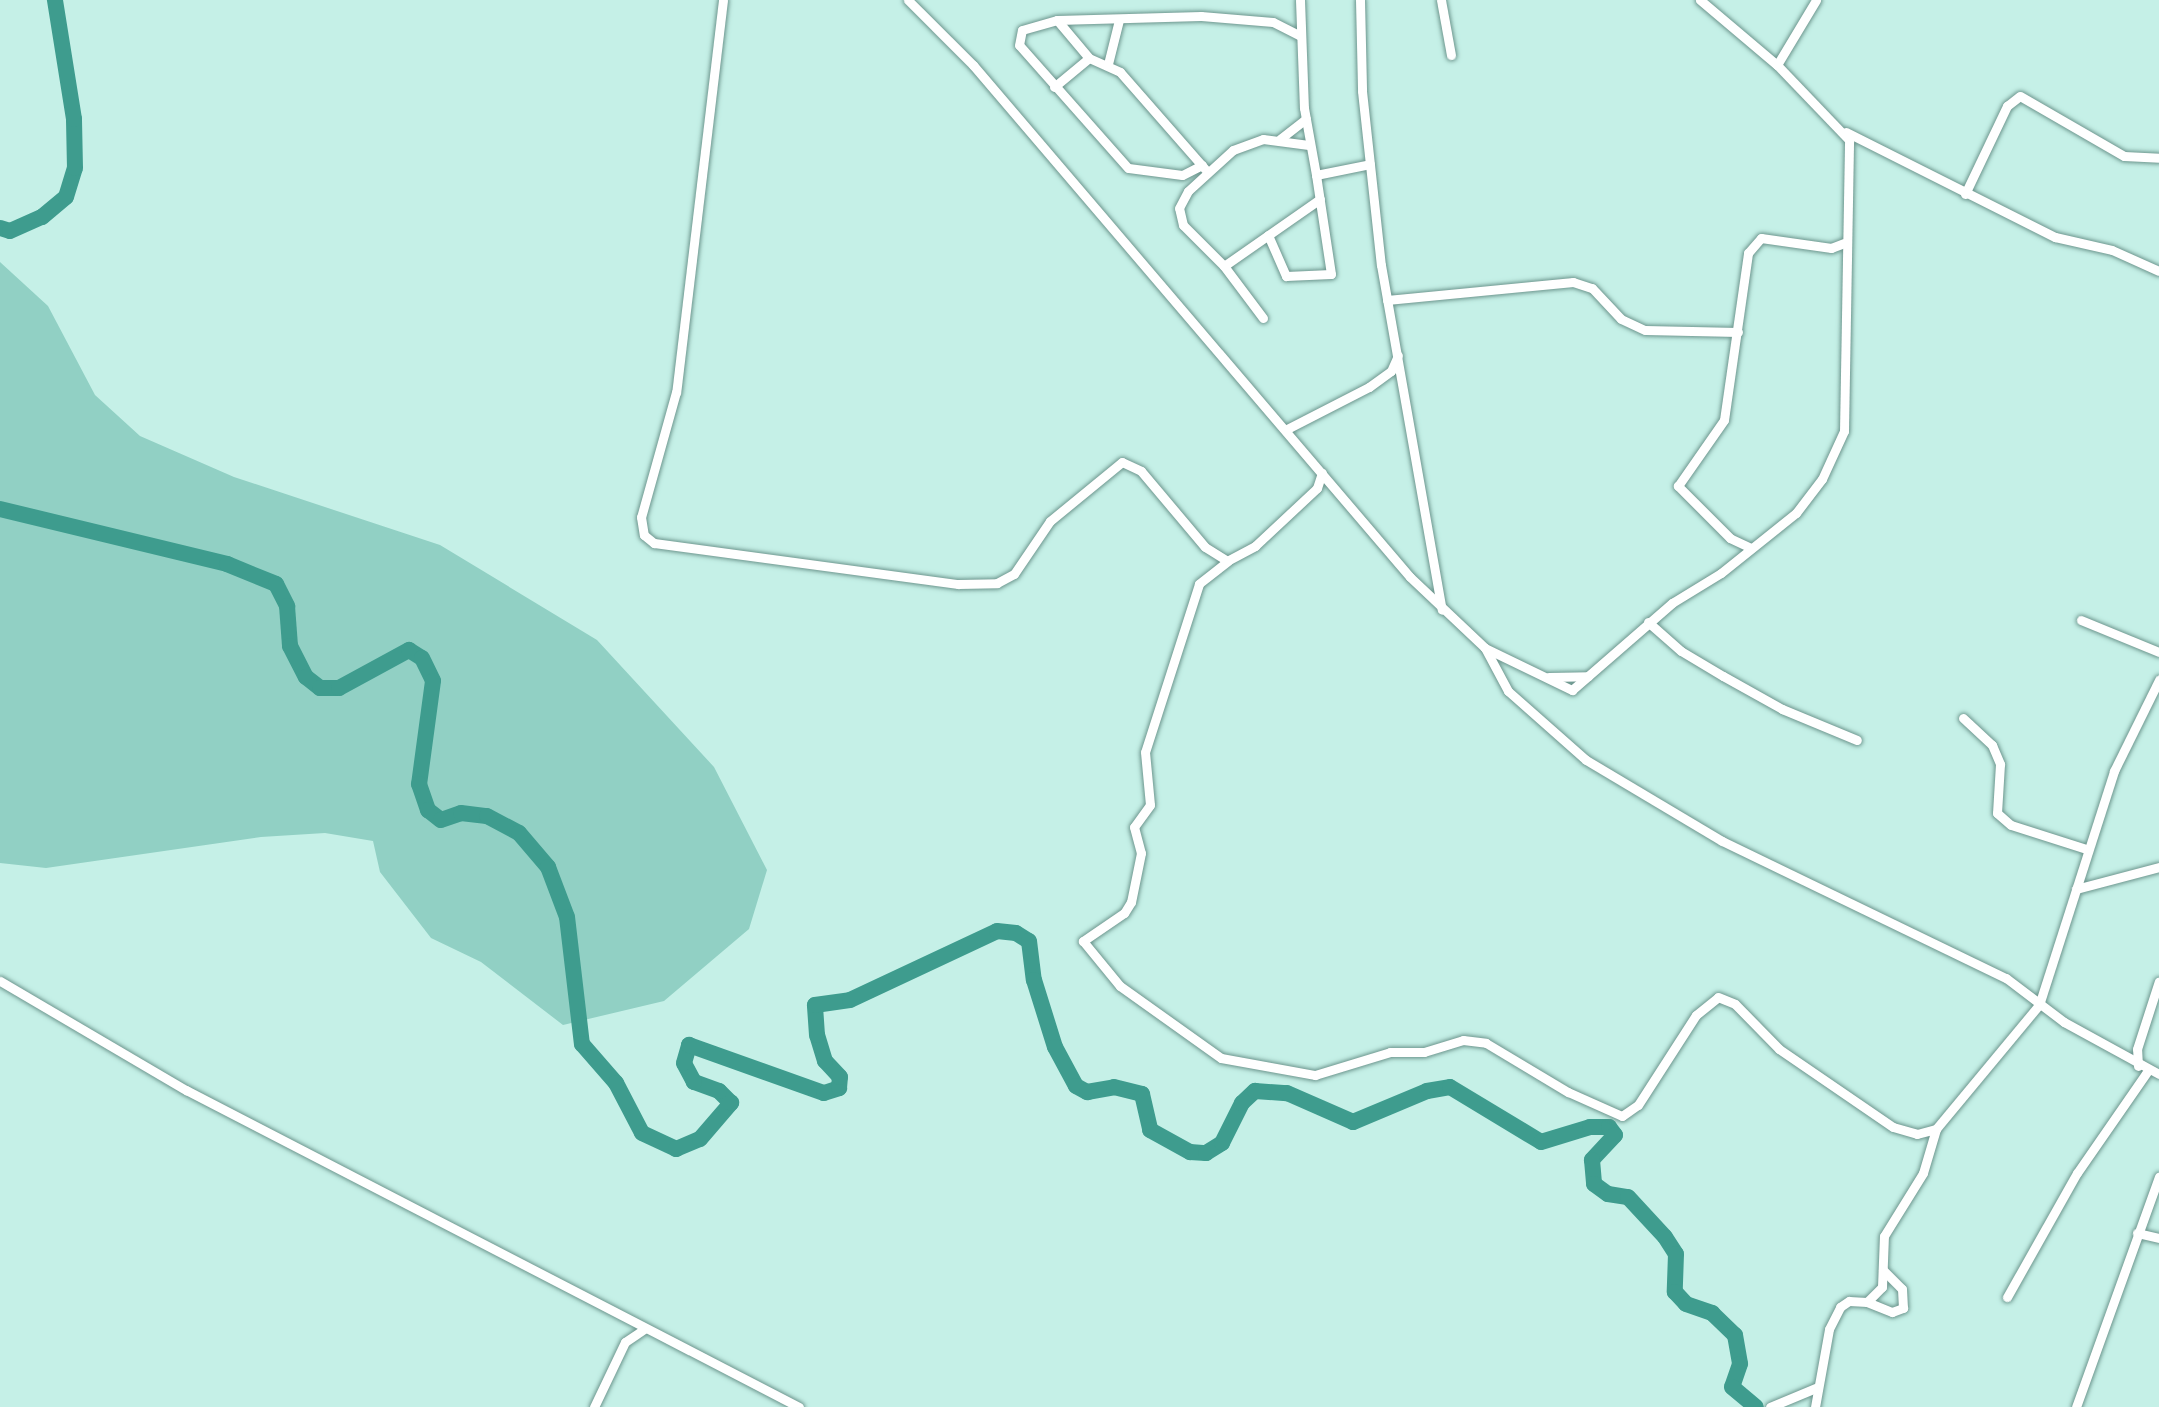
<!DOCTYPE html>
<html>
<head>
<meta charset="utf-8">
<style>
	body { margin:0 }
	#map { position:relative; width:2159px; height:1407px; overflow:hidden; background:#c5f0e7; font-family:"PT Sans Narrow",sans-serif }
	div>[style] { position:absolute }
	[style*='--x'] { left:calc(var(--x)*1px); top:calc(var(--y)*1px); width:calc(var(--w)*1px); rotate:calc(var(--a)*1deg) }
	.green>* { inset:0; background:#91d0c4 }
	.river>* { height:16px; margin:-8px; padding:0 8px; transform-origin:8px; border-radius:8px; background:#3e9c8e }
	.roads { filter:drop-shadow(0 0 2px #6d968e) drop-shadow(0 0 2px #6d968e) }
	.street>* { height:9px; margin:-4.5px; padding:0 4.5px; transform-origin:4.5px; border-radius:4.5px; background:#fff }
	span { translate:-50% -50%; white-space:nowrap; text-align:center; line-height:1.15; -webkit-text-stroke:6px #fff; paint-order:stroke }
</style>
</head>
<body>
<div id="map">
	<div class="green">
		<i style="clip-path:polygon(0 262px,48px 306px,95px 395px,140px 436px,234px 477px,440px 545px,597px 640px,714px 767px,767px 870px,749px 929px,664px 1001px,563px 1025px,481px 962px,431px 938px,380px 872px,373px 841px,325px 833px,261px 837px,46px 868px,0 863px)"></i>
	</div>
	<div class="river">
		<i style="--x:0;--y:228;--w:10;--a:17"></i>
		<i style="--x:10;--y:231;--w:35;--a:-24"></i>
		<i style="--x:42;--y:217;--w:31;--a:-40"></i>
		<i style="--x:66;--y:197;--w:30;--a:-73"></i>
		<i style="--x:75;--y:168;--w:49;--a:-91.2"></i>
		<i style="--x:74;--y:119;--w:121;--a:-99.1"></i>
		<i style="--x:0;--y:509;--w:234;--a:13.6"></i>
		<i style="--x:227;--y:564;--w:53;--a:22.2"></i>
		<i style="--x:276;--y:584;--w:25;--a:63"></i>
		<i style="--x:287;--y:606;--w:40;--a:85.7"></i>
		<i style="--x:290;--y:646;--w:35;--a:63"></i>
		<i style="--x:306;--y:677;--w:18;--a:38"></i>
		<i style="--x:320;--y:688;--w:19;--a:0"></i>
		<i style="--x:339;--y:688;--w:80;--a:-28.5"></i>
		<i style="--x:409;--y:650;--w:15;--a:32"></i>
		<i style="--x:422;--y:658;--w:25;--a:64"></i>
		<i style="--x:433;--y:681;--w:104;--a:97.7"></i>
		<i style="--x:419;--y:784;--w:28;--a:71"></i>
		<i style="--x:428;--y:810;--w:16;--a:38"></i>
		<i style="--x:441;--y:820;--w:21;--a:-19"></i>
		<i style="--x:461;--y:813;--w:26;--a:7"></i>
		<i style="--x:487;--y:816;--w:36;--a:28"></i>
		<i style="--x:519;--y:833;--w:45;--a:49.5"></i>
		<i style="--x:548;--y:867;--w:53;--a:69.2"></i>
		<i style="--x:567;--y:917;--w:128;--a:83.3"></i>
		<i style="--x:582;--y:1044;--w:52;--a:48.9"></i>
		<i style="--x:616;--y:1083;--w:56;--a:62.5"></i>
		<i style="--x:642;--y:1133;--w:38;--a:25"></i>
		<i style="--x:676;--y:1149;--w:26;--a:-23"></i>
		<i style="--x:700;--y:1139;--w:48;--a:-49.3"></i>
		<i style="--x:731;--y:1103;--w:17;--a:-135"></i>
		<i style="--x:719;--y:1091;--w:27;--a:-160"></i>
		<i style="--x:694;--y:1082;--w:21;--a:-118"></i>
		<i style="--x:684;--y:1063;--w:19;--a:-74"></i>
		<i style="--x:689;--y:1045;--w:143;--a:19.6"></i>
		<i style="--x:824;--y:1093;--w:16;--a:-18"></i>
		<i style="--x:839;--y:1088;--w:11;--a:-85"></i>
		<i style="--x:840;--y:1077;--w:22;--a:-133"></i>
		<i style="--x:825;--y:1061;--w:27;--a:-107"></i>
		<i style="--x:817;--y:1035;--w:30;--a:-94"></i>
		<i style="--x:815;--y:1005;--w:35;--a:-8"></i>
		<i style="--x:850;--y:1000;--w:162;--a:-25.1"></i>
		<i style="--x:997;--y:931;--w:19;--a:6"></i>
		<i style="--x:1016;--y:933;--w:15;--a:32"></i>
		<i style="--x:1029;--y:941;--w:39;--a:83"></i>
		<i style="--x:1034;--y:980;--w:70;--a:72.6"></i>
		<i style="--x:1055;--y:1047;--w:44;--a:61.7"></i>
		<i style="--x:1076;--y:1086;--w:13;--a:29"></i>
		<i style="--x:1087;--y:1092;--w:27;--a:-10"></i>
		<i style="--x:1114;--y:1087;--w:29;--a:14"></i>
		<i style="--x:1142;--y:1094;--w:37;--a:77"></i>
		<i style="--x:1150;--y:1130;--w:46;--a:28.8"></i>
		<i style="--x:1190;--y:1152;--w:16;--a:4"></i>
		<i style="--x:1206;--y:1153;--w:19;--a:-32"></i>
		<i style="--x:1222;--y:1143;--w:45;--a:-63.4"></i>
		<i style="--x:1242;--y:1103;--w:18;--a:-43"></i>
		<i style="--x:1255;--y:1091;--w:32;--a:4"></i>
		<i style="--x:1287;--y:1093;--w:72;--a:23.7"></i>
		<i style="--x:1353;--y:1122;--w:80;--a:-22.7"></i>
		<i style="--x:1427;--y:1091;--w:23;--a:-10"></i>
		<i style="--x:1450;--y:1087;--w:106;--a:31.1"></i>
		<i style="--x:1541;--y:1142;--w:51;--a:-17"></i>
		<i style="--x:1590;--y:1127;--w:19;--a:0"></i>
		<i style="--x:1609;--y:1127;--w:10;--a:53"></i>
		<i style="--x:1615;--y:1135;--w:34;--a:133"></i>
		<i style="--x:1592;--y:1160;--w:24;--a:85"></i>
		<i style="--x:1594;--y:1184;--w:17;--a:36"></i>
		<i style="--x:1608;--y:1194;--w:20;--a:9"></i>
		<i style="--x:1628;--y:1197;--w:54;--a:47.2"></i>
		<i style="--x:1665;--y:1237;--w:20;--a:57"></i>
		<i style="--x:1676;--y:1254;--w:38;--a:92"></i>
		<i style="--x:1675;--y:1292;--w:16;--a:47"></i>
		<i style="--x:1686;--y:1304;--w:28;--a:19"></i>
		<i style="--x:1712;--y:1313;--w:32;--a:44"></i>
		<i style="--x:1735;--y:1335;--w:29;--a:80"></i>
		<i style="--x:1740;--y:1364;--w:24;--a:109"></i>
		<i style="--x:1732;--y:1387;--w:31;--a:40"></i>
	</div>
	<div class="roads">
		<div class="street">
			<i style="--x:723;--y:0;--w:395;--a:96.8"></i>
			<i style="--x:676;--y:392;--w:130;--a:105.6"></i>
			<i style="--x:641;--y:517;--w:18;--a:81"></i>
			<i style="--x:644;--y:535;--w:13;--a:39"></i>
			<i style="--x:654;--y:543;--w:307;--a:7.7"></i>
			<i style="--x:958;--y:584;--w:39;--a:-1"></i>
			<i style="--x:997;--y:583;--w:19;--a:-28"></i>
			<i style="--x:1014;--y:574;--w:64;--a:-55.8"></i>
			<i style="--x:1050;--y:521;--w:93;--a:-39.3"></i>
			<i style="--x:1122;--y:462;--w:21;--a:25"></i>
			<i style="--x:1141;--y:471;--w:99;--a:49.9"></i>
			<i style="--x:1205;--y:547;--w:26;--a:32"></i>
			<i style="--x:1227;--y:561;--w:32;--a:-28"></i>
			<i style="--x:1255;--y:546;--w:85;--a:-43.1"></i>
			<i style="--x:1317;--y:488;--w:16;--a:-72"></i>
			<i style="--x:908;--y:0;--w:92;--a:45"></i>
			<i style="--x:973;--y:65;--w:673;--a:49.52"></i>
			<i style="--x:1410;--y:577;--w:103;--a:43.4"></i>
			<i style="--x:1485;--y:648;--w:97;--a:25.8"></i>
			<i style="--x:1572;--y:690;--w:133;--a:-41"></i>
			<i style="--x:1672;--y:603;--w:57;--a:-31.5"></i>
			<i style="--x:1721;--y:573;--w:96;--a:-38.7"></i>
			<i style="--x:1796;--y:513;--w:43;--a:-52.6"></i>
			<i style="--x:1822;--y:479;--w:53;--a:-65.4"></i>
			<i style="--x:1844;--y:431;--w:291;--a:-89"></i>
			<i style="--x:1849;--y:140;--w:104;--a:-133.8"></i>
			<i style="--x:1777;--y:65;--w:101;--a:-139.8"></i>
			<i style="--x:1300;--y:0;--w:108;--a:87.9"></i>
			<i style="--x:1304;--y:108;--w:68;--a:79.8"></i>
			<i style="--x:1316;--y:175;--w:55;--a:-11.5"></i>
			<i style="--x:1360;--y:0;--w:91;--a:88.7"></i>
			<i style="--x:1362;--y:91;--w:175;--a:83.8"></i>
			<i style="--x:1381;--y:265;--w:350;--a:80"></i>
			<i style="--x:1441;--y:0;--w:56;--a:79.7"></i>
			<i style="--x:1057;--y:20;--w:50;--a:49.9"></i>
			<i style="--x:1089;--y:58;--w:34;--a:24"></i>
			<i style="--x:1120;--y:72;--w:129;--a:48.8"></i>
			<i style="--x:1108;--y:64;--w:45;--a:-76"></i>
			<i style="--x:1777;--y:65;--w:76;--a:-59"></i>
			<i style="--x:1054;--y:87;--w:45;--a:-39.6"></i>
			<i style="--x:1846;--y:132;--w:234;--a:26.7"></i>
			<i style="--x:2055;--y:237;--w:58;--a:12.8"></i>
			<i style="--x:2112;--y:250;--w:51;--a:24.1"></i>
			<i style="--x:1280;--y:139;--w:33;--a:-38"></i>
			<i style="--x:1202;--y:165;--w:22;--a:153"></i>
			<i style="--x:1182;--y:175;--w:54;--a:-172.6"></i>
			<i style="--x:1128;--y:168;--w:164;--a:-131.5"></i>
			<i style="--x:1019;--y:45;--w:15;--a:-79"></i>
			<i style="--x:1022;--y:30;--w:36;--a:-16"></i>
			<i style="--x:1057;--y:20;--w:144;--a:-1.6"></i>
			<i style="--x:1201;--y:16;--w:72;--a:4.8"></i>
			<i style="--x:1273;--y:22;--w:31;--a:27"></i>
			<i style="--x:1965;--y:194;--w:98;--a:-64.5"></i>
			<i style="--x:2007;--y:106;--w:16;--a:-38"></i>
			<i style="--x:2020;--y:96;--w:120;--a:30"></i>
			<i style="--x:2124;--y:156;--w:35;--a:3"></i>
			<i style="--x:1268;--y:235;--w:45;--a:66.3"></i>
			<i style="--x:1286;--y:276;--w:45;--a:-2.5"></i>
			<i style="--x:1331;--y:274;--w:100;--a:-98.6"></i>
			<i style="--x:1224;--y:266;--w:117;--a:-34.9"></i>
			<i style="--x:1387;--y:300;--w:187;--a:-5.5"></i>
			<i style="--x:1573;--y:282;--w:20;--a:18"></i>
			<i style="--x:1592;--y:288;--w:42;--a:46.9"></i>
			<i style="--x:1621;--y:319;--w:26;--a:25"></i>
			<i style="--x:1645;--y:330;--w:93;--a:1.2"></i>
			<i style="--x:1263;--y:318;--w:65;--a:-126.9"></i>
			<i style="--x:1224;--y:266;--w:58;--a:-135"></i>
			<i style="--x:1183;--y:225;--w:17;--a:-103"></i>
			<i style="--x:1179;--y:208;--w:19;--a:-62"></i>
			<i style="--x:1188;--y:191;--w:61;--a:-42.3"></i>
			<i style="--x:1233;--y:150;--w:32;--a:-20"></i>
			<i style="--x:1263;--y:139;--w:46;--a:7.4"></i>
			<i style="--x:1287;--y:429;--w:92;--a:-27.1"></i>
			<i style="--x:1369;--y:387;--w:27;--a:-36"></i>
			<i style="--x:1391;--y:371;--w:17;--a:-66"></i>
			<i style="--x:1751;--y:548;--w:23;--a:-155"></i>
			<i style="--x:1730;--y:538;--w:74;--a:-135"></i>
			<i style="--x:1678;--y:486;--w:80;--a:-55.1"></i>
			<i style="--x:1724;--y:420;--w:169;--a:-81.8"></i>
			<i style="--x:1748;--y:253;--w:20;--a:-49"></i>
			<i style="--x:1761;--y:238;--w:71;--a:8.1"></i>
			<i style="--x:1831;--y:248;--w:14;--a:-21"></i>
			<i style="--x:1228;--y:561;--w:37;--a:142"></i>
			<i style="--x:1199;--y:584;--w:176;--a:107.8"></i>
			<i style="--x:1145;--y:752;--w:53;--a:84.6"></i>
			<i style="--x:1150;--y:805;--w:27;--a:126"></i>
			<i style="--x:1134;--y:827;--w:27;--a:75"></i>
			<i style="--x:1141;--y:853;--w:50;--a:101.5"></i>
			<i style="--x:1131;--y:902;--w:13;--a:122"></i>
			<i style="--x:1124;--y:913;--w:50;--a:145.7"></i>
			<i style="--x:1083;--y:941;--w:58;--a:50.6"></i>
			<i style="--x:1120;--y:986;--w:124;--a:35.5"></i>
			<i style="--x:1221;--y:1058;--w:96;--a:10.3"></i>
			<i style="--x:1315;--y:1075;--w:78;--a:-17"></i>
			<i style="--x:1390;--y:1052;--w:34;--a:0"></i>
			<i style="--x:1424;--y:1052;--w:41;--a:-17.1"></i>
			<i style="--x:1463;--y:1040;--w:23;--a:7"></i>
			<i style="--x:1486;--y:1043;--w:96;--a:30.9"></i>
			<i style="--x:1568;--y:1092;--w:59;--a:24"></i>
			<i style="--x:1622;--y:1116;--w:19;--a:-35"></i>
			<i style="--x:1638;--y:1105;--w:107;--a:-57.2"></i>
			<i style="--x:1696;--y:1015;--w:28;--a:-39"></i>
			<i style="--x:1718;--y:997;--w:18;--a:22"></i>
			<i style="--x:1735;--y:1004;--w:63;--a:45.6"></i>
			<i style="--x:1779;--y:1049;--w:138;--a:34.4"></i>
			<i style="--x:1893;--y:1127;--w:25;--a:16"></i>
			<i style="--x:1917;--y:1134;--w:20;--a:-15"></i>
			<i style="--x:2081;--y:620;--w:84;--a:22.3"></i>
			<i style="--x:1648;--y:622;--w:44;--a:41.3"></i>
			<i style="--x:1681;--y:651;--w:49;--a:30.8"></i>
			<i style="--x:1723;--y:676;--w:68;--a:29.2"></i>
			<i style="--x:1782;--y:709;--w:81;--a:22.5"></i>
			<i style="--x:1485;--y:648;--w:49;--a:61.9"></i>
			<i style="--x:1508;--y:691;--w:104;--a:41.5"></i>
			<i style="--x:1586;--y:760;--w:158;--a:30.8"></i>
			<i style="--x:1722;--y:841;--w:315;--a:25.8"></i>
			<i style="--x:2006;--y:978;--w:73;--a:37.2"></i>
			<i style="--x:2064;--y:1022;--w:108;--a:28.7"></i>
			<i style="--x:1549;--y:677;--w:39;--a:-1"></i>
			<i style="--x:1963;--y:718;--w:40;--a:43"></i>
			<i style="--x:1992;--y:745;--w:21;--a:67"></i>
			<i style="--x:2000;--y:764;--w:49;--a:93.5"></i>
			<i style="--x:1997;--y:813;--w:18;--a:41"></i>
			<i style="--x:2011;--y:825;--w:79;--a:17.7"></i>
			<i style="--x:2076;--y:889;--w:86;--a:-14.8"></i>
			<i style="--x:0;--y:981;--w:216;--a:30.4"></i>
			<i style="--x:186;--y:1090;--w:690;--a:27.34"></i>
			<i style="--x:2138;--y:1066;--w:17;--a:-93"></i>
			<i style="--x:2137;--y:1049;--w:71;--a:-72.1"></i>
			<i style="--x:2137;--y:1233;--w:23;--a:13"></i>
			<i style="--x:2007;--y:1297;--w:142;--a:-60.6"></i>
			<i style="--x:2077;--y:1173;--w:126;--a:-55.3"></i>
			<i style="--x:1867;--y:1302;--w:27;--a:22"></i>
			<i style="--x:1892;--y:1312;--w:12;--a:-20"></i>
			<i style="--x:1903;--y:1308;--w:19;--a:-93"></i>
			<i style="--x:1902;--y:1289;--w:27;--a:-135"></i>
			<i style="--x:594;--y:1407;--w:72;--a:-64.5"></i>
			<i style="--x:625;--y:1342;--w:23;--a:-34"></i>
			<i style="--x:1770;--y:1407;--w:52;--a:-22.6"></i>
			<i style="--x:1815;--y:1407;--w:79;--a:-79.8"></i>
			<i style="--x:1829;--y:1329;--w:25;--a:-63"></i>
			<i style="--x:1840;--y:1307;--w:11;--a:-34"></i>
			<i style="--x:1849;--y:1301;--w:18;--a:3"></i>
			<i style="--x:1867;--y:1302;--w:21;--a:-45"></i>
			<i style="--x:1882;--y:1287;--w:51;--a:-87.8"></i>
			<i style="--x:1884;--y:1236;--w:74;--a:-58.2"></i>
			<i style="--x:1923;--y:1173;--w:46;--a:-73.5"></i>
			<i style="--x:1936;--y:1129;--w:161;--a:-50.3"></i>
			<i style="--x:2039;--y:1005;--w:246;--a:-72.2"></i>
			<i style="--x:2114;--y:771;--w:102;--a:-63.7"></i>
			<i style="--x:2076;--y:1407;--w:245;--a:-70.2"></i>
		</div>
	</div>
</div>
</body>
</html>
